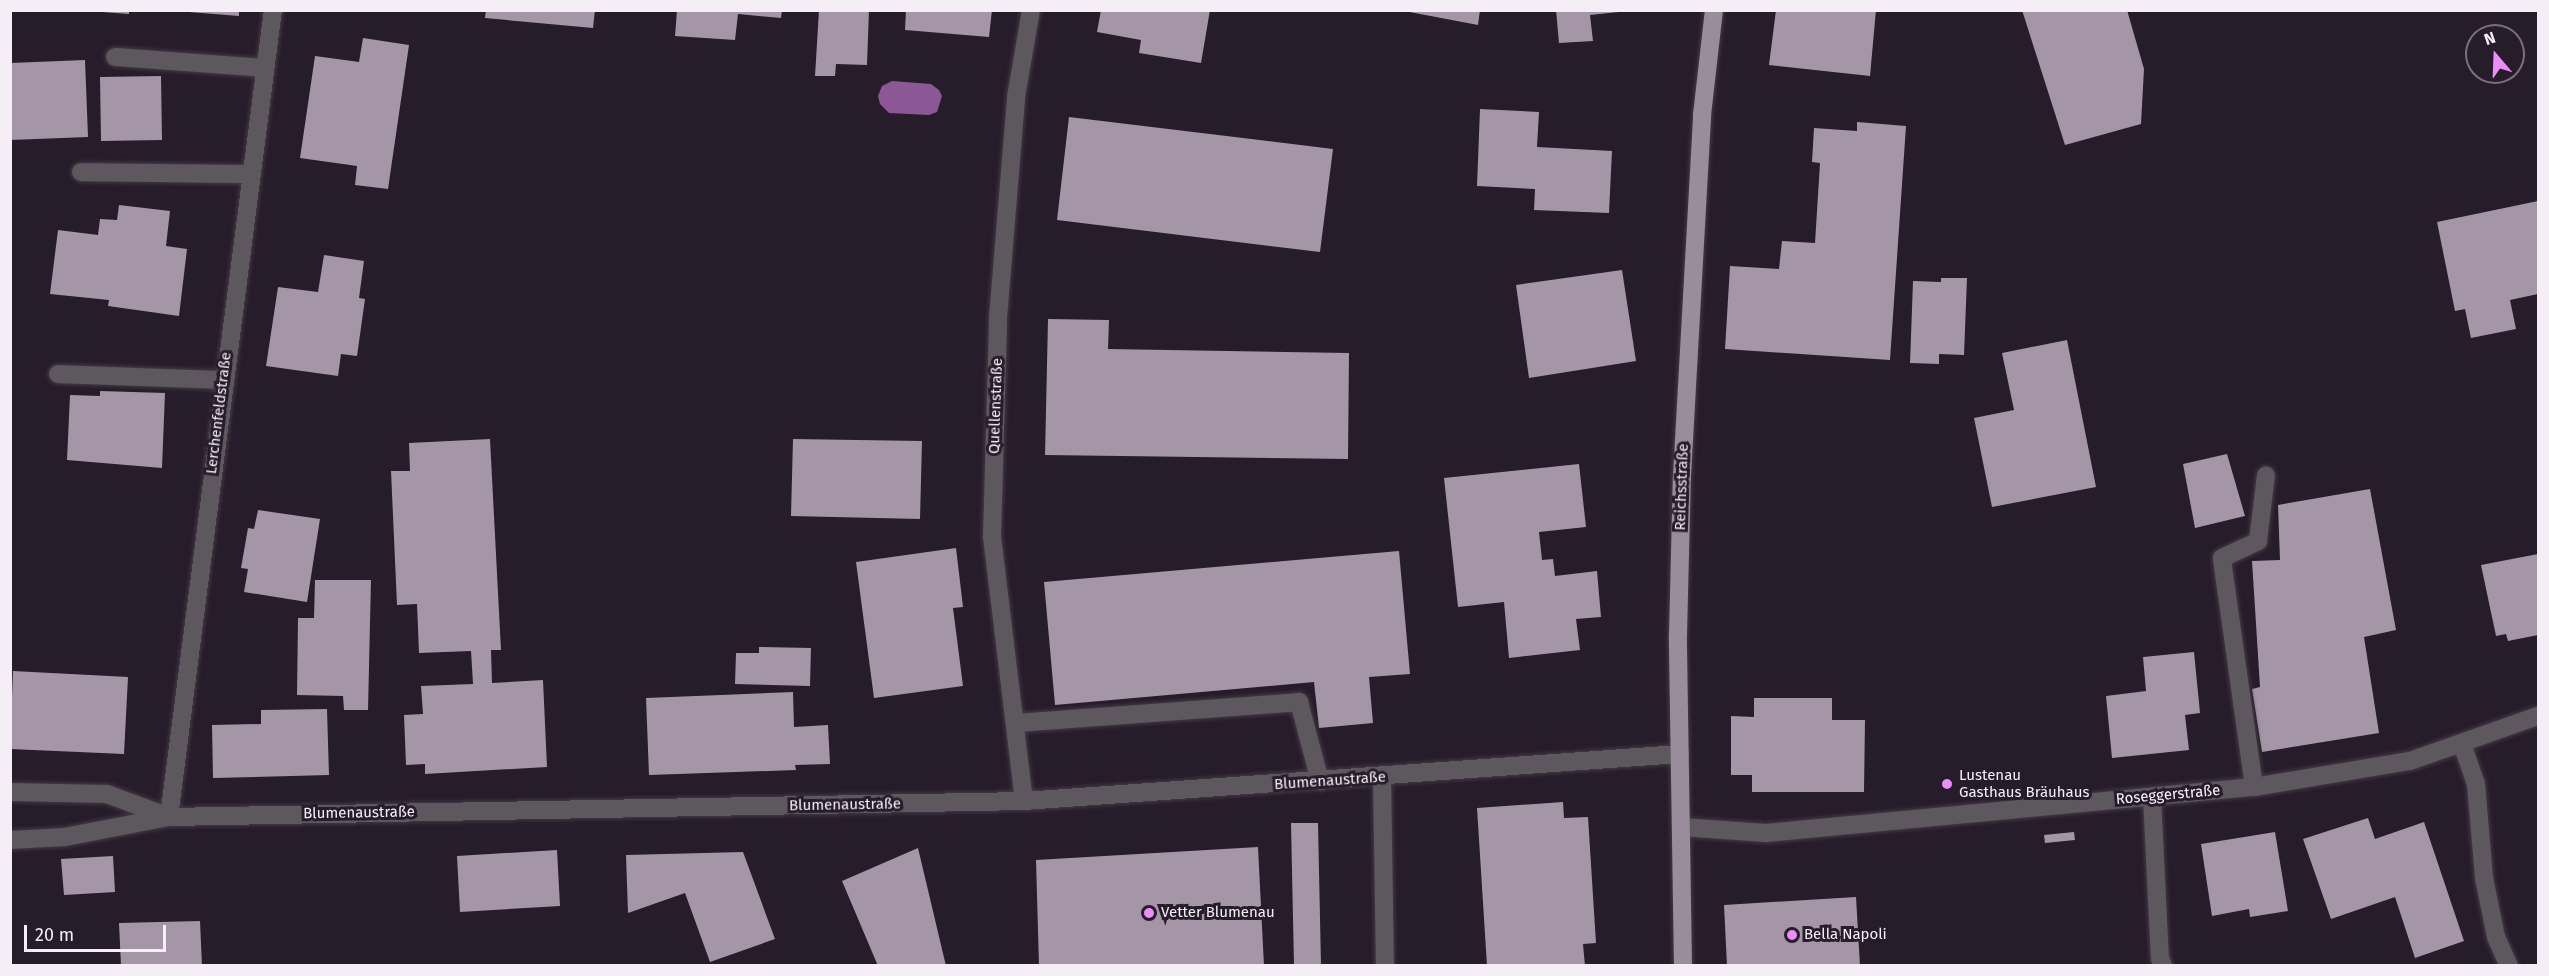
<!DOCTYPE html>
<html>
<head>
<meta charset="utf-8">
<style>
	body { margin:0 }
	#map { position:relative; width:2549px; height:976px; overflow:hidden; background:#271c29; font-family:"Fira Sans",sans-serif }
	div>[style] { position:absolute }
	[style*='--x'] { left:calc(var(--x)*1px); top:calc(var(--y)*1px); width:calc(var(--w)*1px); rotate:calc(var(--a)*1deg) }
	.water>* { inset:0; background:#8b5794 }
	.building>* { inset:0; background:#a496a7 }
	.roads { filter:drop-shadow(0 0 2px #443946) drop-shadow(0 0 2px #443946) }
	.minor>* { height:18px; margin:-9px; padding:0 9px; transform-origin:9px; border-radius:9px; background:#5d575e }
	.major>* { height:18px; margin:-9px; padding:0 9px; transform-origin:9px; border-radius:9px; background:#998d9b }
	.dots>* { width:16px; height:16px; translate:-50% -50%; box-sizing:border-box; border:3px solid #271c29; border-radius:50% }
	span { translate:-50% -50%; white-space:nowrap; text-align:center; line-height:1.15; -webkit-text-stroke:6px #271c29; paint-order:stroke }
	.street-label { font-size:15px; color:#f6eef7 }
	.poi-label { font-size:15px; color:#f6eef7 }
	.left { translate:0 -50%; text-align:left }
	.frame { position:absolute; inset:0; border:12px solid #f6eef7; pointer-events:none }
	.north { position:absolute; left:2465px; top:24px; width:60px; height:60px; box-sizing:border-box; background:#271c29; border:2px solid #7a707b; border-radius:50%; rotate:341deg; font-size:16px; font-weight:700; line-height:24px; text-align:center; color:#f6eef7 }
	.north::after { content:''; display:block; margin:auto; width:21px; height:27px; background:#eb8dfb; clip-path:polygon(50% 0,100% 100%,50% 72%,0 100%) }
	.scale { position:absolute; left:24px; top:925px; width:142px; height:27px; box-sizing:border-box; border:3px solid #f6eef7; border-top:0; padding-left:8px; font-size:18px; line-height:21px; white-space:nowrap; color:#f6eef7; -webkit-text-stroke:4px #271c29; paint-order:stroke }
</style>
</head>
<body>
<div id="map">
	<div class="water">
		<i style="clip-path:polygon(892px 81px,931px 84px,939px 90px,942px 96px,937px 112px,929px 115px,889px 113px,880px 104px,878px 96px,882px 86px)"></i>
	</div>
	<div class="building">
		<i style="clip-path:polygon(102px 10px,129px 10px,129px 14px,102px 12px)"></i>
		<i style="clip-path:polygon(164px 10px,239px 10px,239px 16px)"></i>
		<i style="clip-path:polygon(486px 10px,595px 10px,593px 28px,485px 18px)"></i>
		<i style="clip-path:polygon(677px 10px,782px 10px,781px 18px,738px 14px,735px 40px,675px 36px)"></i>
		<i style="clip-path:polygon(819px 10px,869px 10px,867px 65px,836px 64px,835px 76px,815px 76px)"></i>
		<i style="clip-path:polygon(906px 10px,992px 10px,989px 37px,905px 30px)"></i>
		<i style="clip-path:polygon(1101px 10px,1210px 10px,1201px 63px,1139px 53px,1141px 40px,1097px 32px)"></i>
		<i style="clip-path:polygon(1399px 10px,1480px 10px,1478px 25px)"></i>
		<i style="clip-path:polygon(1556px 10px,1619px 10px,1619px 12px,1590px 15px,1593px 41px,1559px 43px)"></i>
		<i style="clip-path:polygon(1776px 10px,1876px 10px,1870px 76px,1769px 65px)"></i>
		<i style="clip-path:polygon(2022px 10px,2127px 10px,2144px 69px,2141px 124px,2065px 145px)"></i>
		<i style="clip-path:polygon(363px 38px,409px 45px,388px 189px,355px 185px,357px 166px,300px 158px,315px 56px,359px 62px)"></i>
		<i style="clip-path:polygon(85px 60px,88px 137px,10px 140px,10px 63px)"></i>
		<i style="clip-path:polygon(161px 76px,162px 140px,101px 141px,100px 77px)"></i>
		<i style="clip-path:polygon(1480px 109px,1539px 112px,1537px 147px,1612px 151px,1609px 213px,1534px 210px,1535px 189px,1477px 186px)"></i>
		<i style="clip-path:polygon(1069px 117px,1333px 149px,1320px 252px,1057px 220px)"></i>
		<i style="clip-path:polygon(1857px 122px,1906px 126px,1890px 360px,1725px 349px,1730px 266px,1779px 269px,1782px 241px,1815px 243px,1820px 163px,1812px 162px,1814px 128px,1857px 131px)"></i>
		<i style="clip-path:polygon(2538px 201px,2538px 294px,2510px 300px,2516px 329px,2471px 338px,2465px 309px,2455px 311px,2437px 222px)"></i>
		<i style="clip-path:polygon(119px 205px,170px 211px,166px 246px,187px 249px,179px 316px,108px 306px,109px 300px,50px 294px,58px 230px,98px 235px,100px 219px,117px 220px)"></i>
		<i style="clip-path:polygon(324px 255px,364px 261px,359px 298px,365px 299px,357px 356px,341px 354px,338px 376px,266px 366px,278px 287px,318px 292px)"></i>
		<i style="clip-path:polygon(1622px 270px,1636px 361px,1529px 378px,1516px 285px)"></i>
		<i style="clip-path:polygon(1941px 278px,1967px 278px,1964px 355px,1939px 354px,1939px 364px,1910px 363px,1913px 281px,1941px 282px)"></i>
		<i style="clip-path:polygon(1048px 319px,1109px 320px,1108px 349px,1349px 353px,1348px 459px,1045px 455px)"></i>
		<i style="clip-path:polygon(2067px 340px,2096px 487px,1992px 507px,1974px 418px,2014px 410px,2002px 353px)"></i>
		<i style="clip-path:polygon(100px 391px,165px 393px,162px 468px,67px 460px,70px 395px,100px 396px)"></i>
		<i style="clip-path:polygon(490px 439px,501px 650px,491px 650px,492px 683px,543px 680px,547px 767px,425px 774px,425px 764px,406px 765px,404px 715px,423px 714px,421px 686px,473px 684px,471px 651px,419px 653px,417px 604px,397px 605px,391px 471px,410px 471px,409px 443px)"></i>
		<i style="clip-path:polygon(793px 439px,922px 441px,920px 519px,791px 516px)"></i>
		<i style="clip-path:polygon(2227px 454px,2245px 516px,2195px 528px,2183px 464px)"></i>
		<i style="clip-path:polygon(1579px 464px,1586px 527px,1539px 532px,1542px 560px,1553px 559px,1555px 576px,1597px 571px,1601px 617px,1576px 619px,1580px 650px,1509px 658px,1504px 602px,1458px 607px,1444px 478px)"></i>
		<i style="clip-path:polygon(2370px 489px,2396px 630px,2364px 637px,2379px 733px,2262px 752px,2252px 689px,2260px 687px,2252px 561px,2280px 560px,2278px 505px)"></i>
		<i style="clip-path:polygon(258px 510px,320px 519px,307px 602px,244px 592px,248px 569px,241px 568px,248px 528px,254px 529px)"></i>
		<i style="clip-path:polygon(956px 548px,963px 607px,953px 608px,963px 686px,874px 698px,856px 562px)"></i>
		<i style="clip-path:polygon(1399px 551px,1410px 674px,1369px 677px,1373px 723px,1319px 728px,1314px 682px,1055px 705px,1044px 582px)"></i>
		<i style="clip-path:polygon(2538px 554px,2538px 635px,2508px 641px,2506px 634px,2496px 636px,2481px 565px)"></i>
		<i style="clip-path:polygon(315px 580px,371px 580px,368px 710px,344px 710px,343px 696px,297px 695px,298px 618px,314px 618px)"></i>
		<i style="clip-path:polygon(759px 647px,811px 648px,810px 686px,735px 684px,736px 653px,759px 653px)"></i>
		<i style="clip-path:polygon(2194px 652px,2200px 713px,2185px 715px,2189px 750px,2112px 758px,2106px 696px,2146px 691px,2143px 657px)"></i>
		<i style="clip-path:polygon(13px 671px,128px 677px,124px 754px,10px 749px)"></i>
		<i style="clip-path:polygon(793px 692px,794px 727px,828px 725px,830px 764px,795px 765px,796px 770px,649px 775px,646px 698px)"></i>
		<i style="clip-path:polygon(1754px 698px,1832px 698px,1832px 720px,1865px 720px,1864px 792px,1752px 792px,1752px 775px,1731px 775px,1731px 716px,1754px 717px)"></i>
		<i style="clip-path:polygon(327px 709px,329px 775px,213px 778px,212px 725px,261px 724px,261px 710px)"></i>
		<i style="clip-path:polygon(1563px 802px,1564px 818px,1588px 817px,1596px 943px,1583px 944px,1585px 966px,1487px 966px,1477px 808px)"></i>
		<i style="clip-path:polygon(2368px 818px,2375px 839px,2424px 822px,2464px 941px,2415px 958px,2395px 897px,2331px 919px,2303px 839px)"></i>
		<i style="clip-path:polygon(1291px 823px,1318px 823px,1321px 966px,1294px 966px)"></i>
		<i style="clip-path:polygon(2074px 832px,2075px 840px,2045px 843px,2044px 835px)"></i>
		<i style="clip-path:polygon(2275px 832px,2288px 911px,2250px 917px,2249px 909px,2212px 916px,2201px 844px)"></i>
		<i style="clip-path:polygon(1258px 847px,1264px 966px,1039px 966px,1036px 860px)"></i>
		<i style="clip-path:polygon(918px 848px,946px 966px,878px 966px,842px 881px)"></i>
		<i style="clip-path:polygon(557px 850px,560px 906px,460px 912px,457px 856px)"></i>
		<i style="clip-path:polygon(743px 852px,775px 939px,710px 962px,685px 893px,628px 913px,626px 855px)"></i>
		<i style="clip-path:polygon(113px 856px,115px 892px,64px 895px,61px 859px)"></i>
		<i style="clip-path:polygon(1856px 897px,1860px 966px,1727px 966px,1724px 905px)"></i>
		<i style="clip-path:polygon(200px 921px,202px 966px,121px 966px,119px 923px)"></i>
	</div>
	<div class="roads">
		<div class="minor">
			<i style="--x:115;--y:57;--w:150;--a:4.2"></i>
			<i style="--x:81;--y:172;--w:170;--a:0.7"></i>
			<i style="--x:58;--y:374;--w:165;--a:2.1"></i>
			<i style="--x:1015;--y:723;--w:285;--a:-4.2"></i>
			<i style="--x:1299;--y:702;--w:82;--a:75.1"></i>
			<i style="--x:2462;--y:744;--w:42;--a:70.7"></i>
			<i style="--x:2476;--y:784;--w:94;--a:85.1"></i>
			<i style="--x:2484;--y:878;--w:60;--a:78.5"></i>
			<i style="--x:2496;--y:937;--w:32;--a:66"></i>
			<i style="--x:1382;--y:778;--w:188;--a:89.1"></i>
			<i style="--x:2254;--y:787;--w:231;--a:-98"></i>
			<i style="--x:2222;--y:558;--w:40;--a:-25"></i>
			<i style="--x:2258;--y:541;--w:66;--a:-83.1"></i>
			<i style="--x:10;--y:792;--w:97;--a:1.2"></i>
			<i style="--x:107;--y:794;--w:66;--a:20.4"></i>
			<i style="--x:169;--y:817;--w:814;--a:-82.66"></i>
			<i style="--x:2152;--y:797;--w:161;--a:87.2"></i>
			<i style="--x:2160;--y:958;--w:9;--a:69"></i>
			<i style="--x:1024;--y:801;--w:265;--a:-96.9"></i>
			<i style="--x:992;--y:538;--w:220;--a:-88.4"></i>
			<i style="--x:998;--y:318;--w:222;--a:-85.3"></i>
			<i style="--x:1016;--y:97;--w:88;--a:-80.2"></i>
			<i style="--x:1681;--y:827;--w:85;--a:4"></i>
			<i style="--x:1766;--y:833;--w:490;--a:-5.4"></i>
			<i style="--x:2254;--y:787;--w:158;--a:-9.5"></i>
			<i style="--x:2410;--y:761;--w:136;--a:-19.4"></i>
			<i style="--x:10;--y:840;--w:55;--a:-3.1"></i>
			<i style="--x:65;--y:837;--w:106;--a:-10.9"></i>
			<i style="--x:169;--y:817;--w:855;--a:-1.07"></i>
			<i style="--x:1024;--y:801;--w:658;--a:-4.1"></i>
		</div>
		<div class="major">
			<i style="--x:1683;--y:966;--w:331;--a:-90.9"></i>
			<i style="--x:1678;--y:635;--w:159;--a:-88.6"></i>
			<i style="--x:1682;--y:476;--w:362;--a:-86.8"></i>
			<i style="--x:1702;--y:115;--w:106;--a:-83.5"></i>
		</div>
	</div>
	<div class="dots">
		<i style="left:1947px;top:784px;background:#eb8dfb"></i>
		<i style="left:1149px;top:913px;background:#eb8dfb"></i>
		<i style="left:1792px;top:935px;background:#eb8dfb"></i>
	</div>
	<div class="street-label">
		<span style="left:996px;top:406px;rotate:-88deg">Quellenstraße</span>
		<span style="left:219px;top:413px;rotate:-83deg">Lerchenfeldstraße</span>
		<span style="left:1682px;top:487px;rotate:-88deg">Reichsstraße</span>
		<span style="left:1330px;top:781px;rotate:-4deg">Blumenaustraße</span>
		<span style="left:2168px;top:795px;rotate:-5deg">Roseggerstraße</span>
		<span style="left:845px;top:805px;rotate:-1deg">Blumenaustraße</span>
		<span style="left:359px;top:813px;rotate:-1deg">Blumenaustraße</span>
	</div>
	<div class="poi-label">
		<span class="left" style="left:1959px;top:784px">Lustenau<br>Gasthaus Bräuhaus</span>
		<span class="left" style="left:1161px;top:913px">Vetter Blumenau</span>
		<span class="left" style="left:1804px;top:935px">Bella Napoli</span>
	</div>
	<div class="frame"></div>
	<div class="north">N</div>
	<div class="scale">20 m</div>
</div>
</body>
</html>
